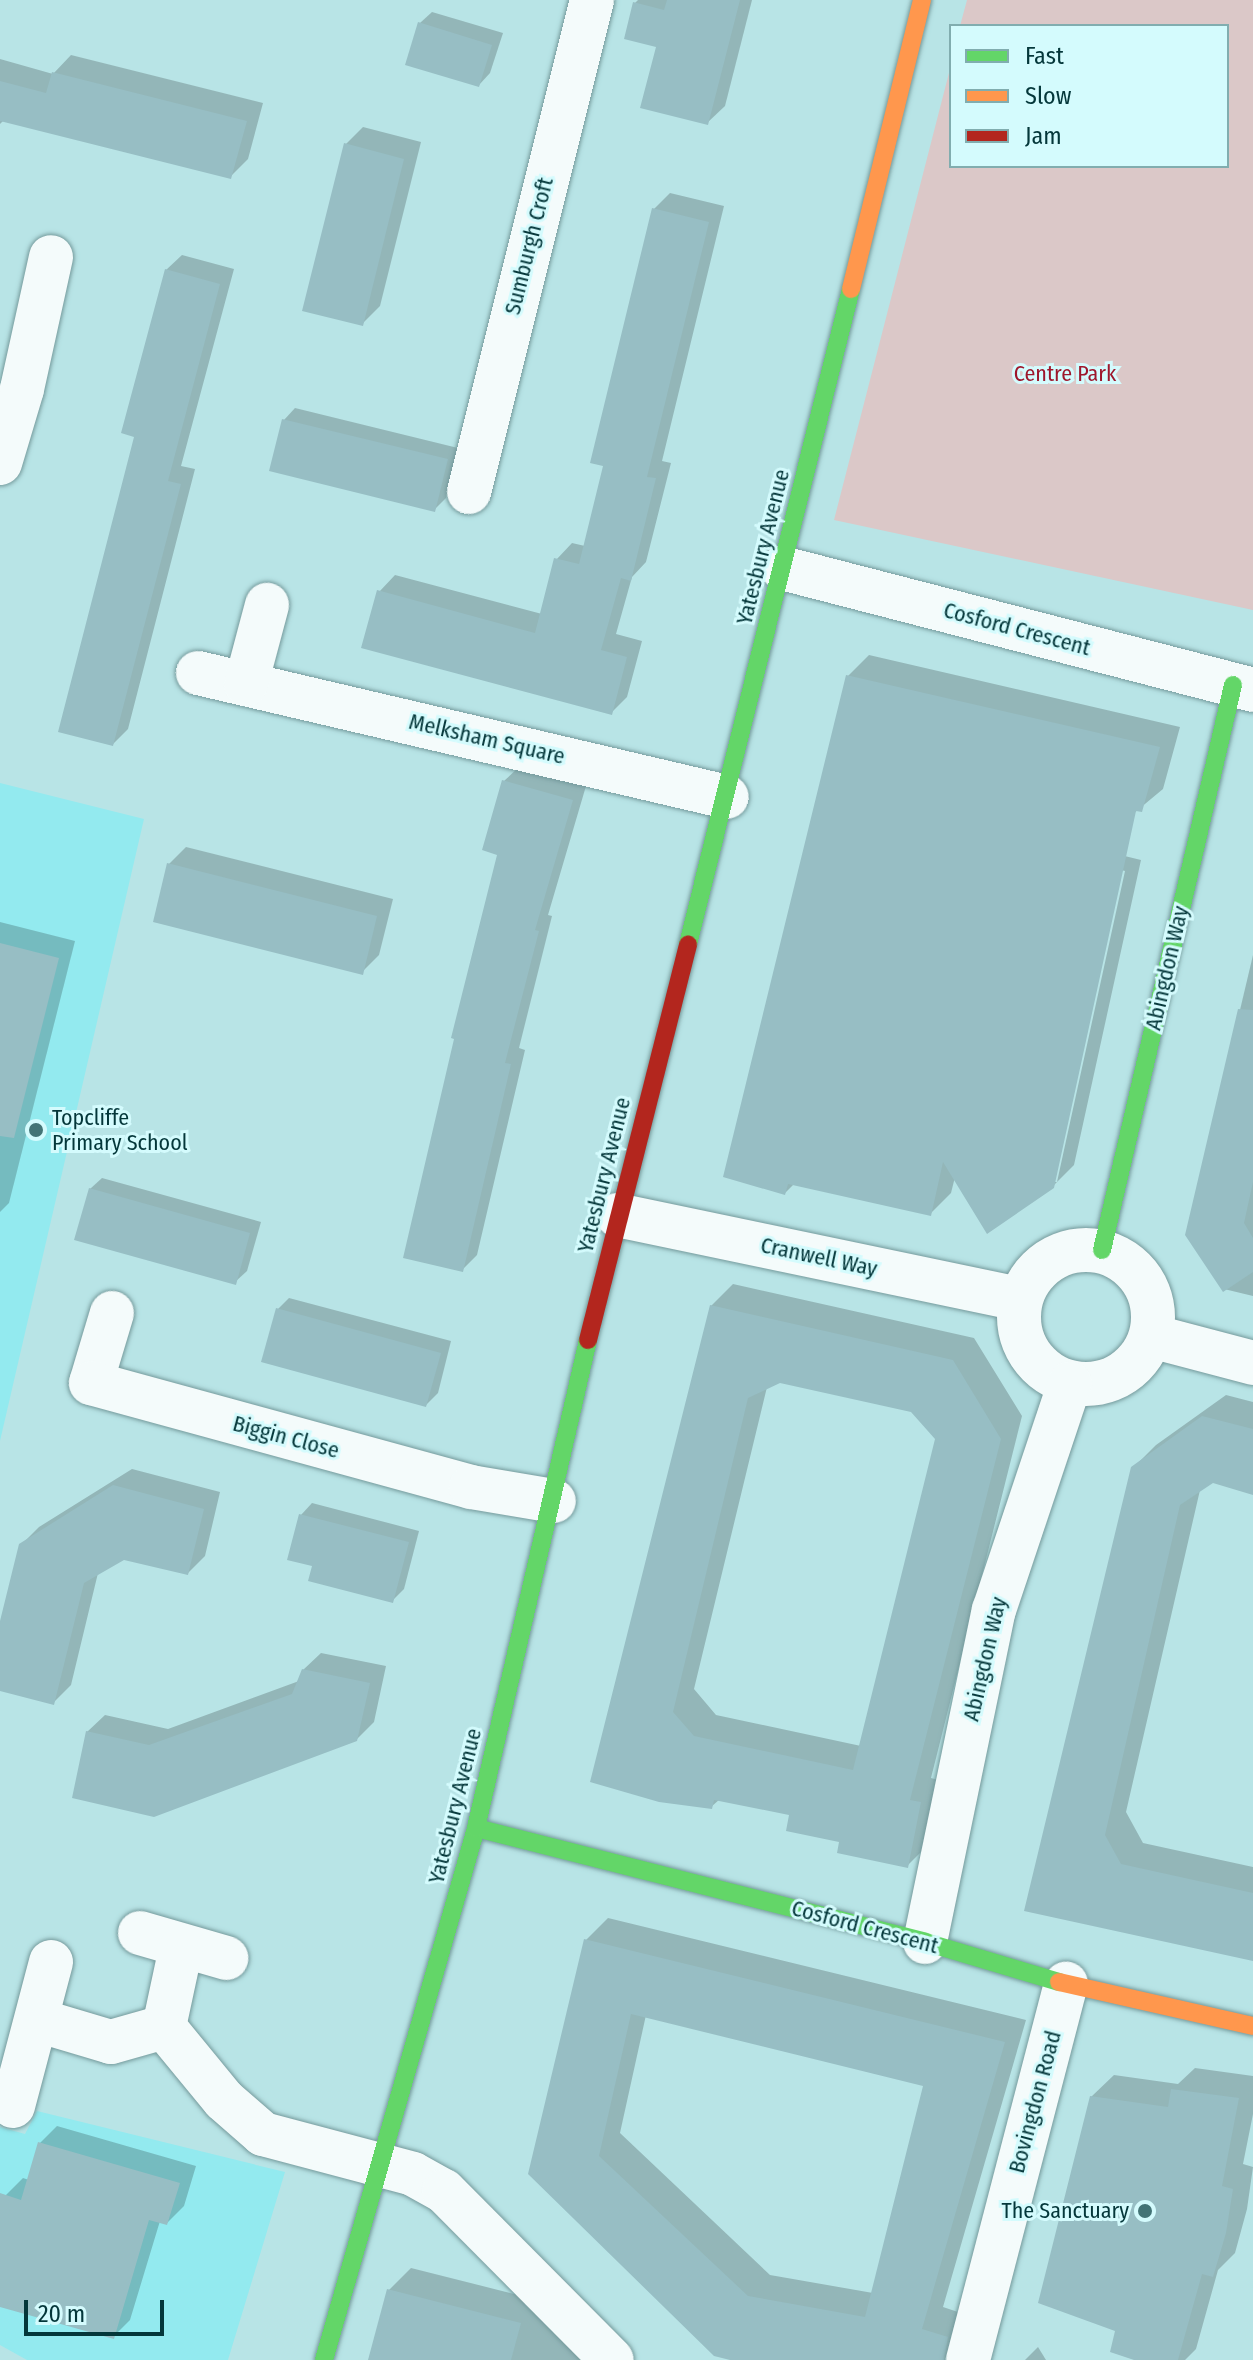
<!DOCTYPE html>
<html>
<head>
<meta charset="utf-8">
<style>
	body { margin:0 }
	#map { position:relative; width:1253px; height:2360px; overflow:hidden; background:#b8e4e6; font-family:"Fira Sans Condensed",sans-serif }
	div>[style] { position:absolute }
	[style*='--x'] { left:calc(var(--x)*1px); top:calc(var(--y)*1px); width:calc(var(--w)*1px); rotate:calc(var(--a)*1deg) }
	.built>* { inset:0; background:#93eaef }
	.green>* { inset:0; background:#dbc8c8 }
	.shadow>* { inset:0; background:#0003 }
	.building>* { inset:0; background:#97bec4 }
	.roads { filter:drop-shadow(0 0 2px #759a9c) drop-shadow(0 0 2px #759a9c) }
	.street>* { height:44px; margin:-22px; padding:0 22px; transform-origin:22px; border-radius:22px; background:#f4fbfb }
	.street>.ring { margin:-22px; padding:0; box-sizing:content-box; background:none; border:44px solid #f4fbfb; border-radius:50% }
	.fast>* { height:18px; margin:-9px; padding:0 9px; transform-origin:9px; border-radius:9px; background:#63d668 }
	.slow>* { height:18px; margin:-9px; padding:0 9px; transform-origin:9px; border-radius:9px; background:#ff974d }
	.jam>* { height:18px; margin:-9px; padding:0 9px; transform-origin:9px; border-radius:9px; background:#b3261e }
	.dots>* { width:22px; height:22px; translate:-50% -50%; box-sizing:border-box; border:4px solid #d4fbfd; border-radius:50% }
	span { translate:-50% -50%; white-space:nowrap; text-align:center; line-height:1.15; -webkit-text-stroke:6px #d4fbfd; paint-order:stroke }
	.street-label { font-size:22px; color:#04373a }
	.park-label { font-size:22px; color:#9e172c }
	.poi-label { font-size:22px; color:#04373a }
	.left { translate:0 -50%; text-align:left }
	.right { translate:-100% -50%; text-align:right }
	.legend { position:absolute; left:949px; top:24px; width:280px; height:144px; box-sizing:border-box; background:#d4fbfd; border:2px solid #81adaf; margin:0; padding:10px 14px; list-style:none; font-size:24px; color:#04373a }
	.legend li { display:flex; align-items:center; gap:16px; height:40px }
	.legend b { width:40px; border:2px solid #81adaf }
	.scale { position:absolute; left:24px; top:2300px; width:140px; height:36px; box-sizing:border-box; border:4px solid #04373a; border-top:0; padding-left:10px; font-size:24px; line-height:28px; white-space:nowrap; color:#04373a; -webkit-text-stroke:6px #d4fbfd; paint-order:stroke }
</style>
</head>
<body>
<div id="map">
	<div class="built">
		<i style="clip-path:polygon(0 783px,144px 819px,0 1441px)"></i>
		<i style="clip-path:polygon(37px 2111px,285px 2172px,228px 2360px,27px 2360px,0 2345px,0 2127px,25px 2134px)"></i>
	</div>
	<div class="green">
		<i style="clip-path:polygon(967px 0,1253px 0,1253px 610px,834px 520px,951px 65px,951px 166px,1227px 166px,1227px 26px,960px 26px)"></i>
	</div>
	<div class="shadow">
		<i style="clip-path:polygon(638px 0,752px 0,725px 106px,707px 123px,658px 45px,635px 3px)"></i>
		<i style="clip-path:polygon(432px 12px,503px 33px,490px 73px,479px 85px,420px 23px)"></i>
		<i style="clip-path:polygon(71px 55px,263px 103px,248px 159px,230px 177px,4px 120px,0 124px,0 59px,53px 74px)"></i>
		<i style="clip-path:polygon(363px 127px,421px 142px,380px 306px,362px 324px,346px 144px)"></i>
		<i style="clip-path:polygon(670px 193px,724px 206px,662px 461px,671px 463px,646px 562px,632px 577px,616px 634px,642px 641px,627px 697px,611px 713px,379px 592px,395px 575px,542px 614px,556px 560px,572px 543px,585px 546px,605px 464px,654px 209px)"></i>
		<i style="clip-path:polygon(182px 255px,234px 269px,181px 466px,195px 469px,128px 729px,113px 744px,137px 435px,166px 270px)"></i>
		<i style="clip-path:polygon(295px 408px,458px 448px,446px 498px,434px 510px,284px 420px)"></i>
		<i style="clip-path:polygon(869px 655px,1180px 727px,1163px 789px,1092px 848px,1141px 860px,1074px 1165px,1057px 1182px,1125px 871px,1121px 870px,1053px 1182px,1057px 1182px,1052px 1187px,955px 1177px,951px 1193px,930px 1214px,795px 1183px,785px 1193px,848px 676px)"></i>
		<i style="clip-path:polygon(519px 767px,586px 786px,548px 915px,552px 916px,519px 1048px,525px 1050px,477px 1255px,462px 1270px,504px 781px)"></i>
		<i style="clip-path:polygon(186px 847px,393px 899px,379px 955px,362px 972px,169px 864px)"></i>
		<i style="clip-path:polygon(0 922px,75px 941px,9px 1203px,0 1212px)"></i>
		<i style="clip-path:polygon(1253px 955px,1253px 1296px,1224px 1289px,1187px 1234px)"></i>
		<i style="clip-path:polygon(102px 1178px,261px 1222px,247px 1271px,235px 1282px,90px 1189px)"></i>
		<i style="clip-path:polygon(evenodd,733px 1284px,974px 1338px,1022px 1416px,931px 1778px,942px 1781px,929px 1844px,907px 1866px,841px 1840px,791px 1813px,720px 1799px,711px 1807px,660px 1800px,711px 1306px,733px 1284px,780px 1381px,912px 1410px,937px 1439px,861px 1746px,716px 1715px,694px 1689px,767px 1387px,780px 1381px)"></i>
		<i style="clip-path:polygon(289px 1298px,451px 1341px,438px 1393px,426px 1405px,278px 1309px)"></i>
		<i style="clip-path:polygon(1226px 1395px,1253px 1402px,1253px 1493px,1213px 1481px,1200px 1490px,1126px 1812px,1143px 1843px,1253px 1867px,1253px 1959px,1027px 1910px,1133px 1468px,1156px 1445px)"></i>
		<i style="clip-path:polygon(132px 1469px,220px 1492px,205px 1556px,188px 1573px,124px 1558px,98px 1573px,71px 1685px,53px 1703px,0 1689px,0 1629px,21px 1545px,39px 1527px)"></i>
		<i style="clip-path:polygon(312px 1503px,419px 1531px,404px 1589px,392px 1601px,314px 1565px,301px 1515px)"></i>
		<i style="clip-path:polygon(321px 1653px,386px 1666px,374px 1722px,356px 1740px,154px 1815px,87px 1732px,105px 1715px,168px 1729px,299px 1681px,303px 1670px)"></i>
		<i style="clip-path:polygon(evenodd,608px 1918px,1026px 2020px,943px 2307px,958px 2312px,945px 2360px,739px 2360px,531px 2174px,586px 1940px,608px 1918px,646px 2015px,926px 2084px,873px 2293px,770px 2275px,620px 2133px,646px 2015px)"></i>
		<i style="clip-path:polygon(1195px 2068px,1253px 2076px,1253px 2114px,1243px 2164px,1253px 2167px,1247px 2209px,1235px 2253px,1218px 2270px,1196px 2349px,1185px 2360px,1140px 2360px,1118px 2330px,1091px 2097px,1114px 2075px,1178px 2084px)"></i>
		<i style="clip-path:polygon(57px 2126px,196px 2166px,184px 2206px,167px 2223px,160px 2221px,130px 2320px,113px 2337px,0 2304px,0 2214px,6px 2195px,23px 2178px,29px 2180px,40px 2143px)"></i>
		<i style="clip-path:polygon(411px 2268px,542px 2301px,610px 2360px,370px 2360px,389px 2290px)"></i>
		<i style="clip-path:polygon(1038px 2347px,1046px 2360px,1025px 2360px)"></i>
	</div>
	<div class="building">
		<i style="clip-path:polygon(667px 0,740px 0,708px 125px,640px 108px,656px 47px,624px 39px,633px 2px,664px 10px)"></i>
		<i style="clip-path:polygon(418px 22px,492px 45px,479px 87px,405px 65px)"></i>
		<i style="clip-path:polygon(52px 72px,247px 121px,231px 179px,0 121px,0 81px,46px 93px)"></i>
		<i style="clip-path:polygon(344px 143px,404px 159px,363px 326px,302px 311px)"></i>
		<i style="clip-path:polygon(652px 208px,709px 222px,647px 477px,656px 478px,631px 581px,621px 578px,601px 650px,627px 657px,612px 715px,361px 648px,377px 590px,535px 633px,554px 558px,579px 564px,603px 466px,590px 463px)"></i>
		<i style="clip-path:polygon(165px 269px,220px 284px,168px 481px,181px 484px,113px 746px,58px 732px,134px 437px,121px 433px)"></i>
		<i style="clip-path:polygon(282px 419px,448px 459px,435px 512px,269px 471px)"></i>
		<i style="clip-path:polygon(846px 675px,1160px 747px,1142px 812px,1136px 811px,1054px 1188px,987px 1234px,943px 1162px,931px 1216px,788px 1184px,785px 1195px,723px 1177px)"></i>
		<i style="clip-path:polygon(502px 780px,573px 800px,535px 930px,539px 931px,505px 1063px,511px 1064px,463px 1272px,403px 1258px,454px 1039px,451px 1038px,497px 855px,482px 850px)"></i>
		<i style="clip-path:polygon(167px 863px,377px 916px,363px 975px,153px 922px)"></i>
		<i style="clip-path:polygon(0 943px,59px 958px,14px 1138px,0 1136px)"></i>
		<i style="clip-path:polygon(1238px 1009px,1253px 1010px,1253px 1182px,1244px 1223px,1253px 1238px,1253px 1272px,1223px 1292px,1185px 1235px)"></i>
		<i style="clip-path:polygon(89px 1188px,250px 1233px,236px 1285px,74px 1240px)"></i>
		<i style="clip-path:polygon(evenodd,710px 1305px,953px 1360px,1001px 1439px,910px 1800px,921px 1802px,908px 1868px,837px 1853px,839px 1842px,786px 1831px,789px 1815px,714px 1800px,712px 1809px,659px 1802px,590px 1782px,710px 1305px,780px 1383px,911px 1412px,935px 1439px,853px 1770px,694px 1736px,673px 1712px,748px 1398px,780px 1383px)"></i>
		<i style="clip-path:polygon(276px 1308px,441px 1353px,426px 1407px,261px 1362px)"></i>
		<i style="clip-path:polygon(1202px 1416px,1253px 1429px,1253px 1495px,1213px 1483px,1180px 1505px,1105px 1835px,1121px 1864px,1253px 1893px,1253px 1961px,1024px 1911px,1131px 1467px)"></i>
		<i style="clip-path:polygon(113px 1485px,204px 1509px,188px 1575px,124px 1560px,84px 1583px,54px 1705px,0 1691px,0 1621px,19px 1544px)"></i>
		<i style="clip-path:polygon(299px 1514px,409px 1542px,393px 1603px,308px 1581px,312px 1566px,287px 1560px)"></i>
		<i style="clip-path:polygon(302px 1669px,370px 1683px,357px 1741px,154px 1817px,72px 1798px,86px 1731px,149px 1745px,292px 1694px)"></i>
		<i style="clip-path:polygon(evenodd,584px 1939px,1005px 2042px,922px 2329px,948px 2337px,944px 2360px,730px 2360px,714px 2356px,528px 2174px,584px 1939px,631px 2014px,923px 2086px,865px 2317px,748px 2296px,599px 2156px,631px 2014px)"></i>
		<i style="clip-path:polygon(1171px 2089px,1239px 2098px,1222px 2186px,1233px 2189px,1226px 2233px,1213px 2277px,1202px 2274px,1178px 2360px,1134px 2360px,1110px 2352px,1115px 2331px,1038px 2303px,1090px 2096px,1168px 2107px)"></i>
		<i style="clip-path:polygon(38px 2142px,180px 2183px,167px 2225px,149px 2220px,114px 2339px,0 2307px,0 2193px,21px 2200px)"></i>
		<i style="clip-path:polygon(387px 2289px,521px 2323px,511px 2360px,368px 2360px)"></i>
	</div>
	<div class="roads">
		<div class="street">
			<i style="--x:0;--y:463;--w:77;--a:-73.4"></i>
			<i style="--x:22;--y:389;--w:135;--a:-77.6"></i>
			<i style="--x:469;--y:492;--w:507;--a:-75.96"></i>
			<i style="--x:782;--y:568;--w:487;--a:14.5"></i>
			<i style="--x:198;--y:673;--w:543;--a:13.19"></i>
			<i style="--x:246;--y:684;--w:82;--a:-75.1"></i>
			<i style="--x:617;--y:1215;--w:412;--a:11.8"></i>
			<i class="ring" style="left:1019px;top:1250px;width:90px;height:90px"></i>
			<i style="--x:112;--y:1313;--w:73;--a:106.7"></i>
			<i style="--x:91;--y:1383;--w:394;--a:15.3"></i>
			<i style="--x:471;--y:1487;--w:84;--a:9.6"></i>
			<i style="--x:1151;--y:1336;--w:106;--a:14.8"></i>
			<i style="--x:140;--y:1933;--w:90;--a:16.2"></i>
			<i style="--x:925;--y:1942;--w:339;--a:-78.3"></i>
			<i style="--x:994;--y:1610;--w:239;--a:-71.5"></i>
			<i style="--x:37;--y:2020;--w:77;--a:16.6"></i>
			<i style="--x:111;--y:2042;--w:55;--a:-15.8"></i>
			<i style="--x:164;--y:2027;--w:81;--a:-77.9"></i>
			<i style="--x:164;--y:2027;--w:94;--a:50.6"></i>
			<i style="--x:224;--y:2100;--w:52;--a:41.1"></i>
			<i style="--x:263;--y:2134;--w:155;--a:14.9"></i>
			<i style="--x:413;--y:2174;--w:35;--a:29"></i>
			<i style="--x:444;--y:2191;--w:238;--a:45.2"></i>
			<i style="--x:13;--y:2106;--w:149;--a:-75.2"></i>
			<i style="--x:968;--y:2360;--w:389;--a:-75.4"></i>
		</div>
		<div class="fast">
			<i style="--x:688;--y:944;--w:675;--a:-76.03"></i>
			<i style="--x:1102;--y:1250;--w:580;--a:-76.95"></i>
			<i style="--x:476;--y:1828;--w:463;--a:14.2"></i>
			<i style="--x:925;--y:1942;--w:140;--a:16.6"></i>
			<i style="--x:324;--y:2360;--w:553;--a:-74.05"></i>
			<i style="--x:476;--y:1828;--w:501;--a:-77.07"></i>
		</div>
		<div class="slow">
			<i style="--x:851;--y:289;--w:298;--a:-76.2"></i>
			<i style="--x:1059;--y:1982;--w:199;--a:12.8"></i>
		</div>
		<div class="jam">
			<i style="--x:588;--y:1340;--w:408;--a:-75.8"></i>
		</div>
	</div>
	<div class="dots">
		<i style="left:36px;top:1130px;background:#437476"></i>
		<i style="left:1145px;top:2211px;background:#437476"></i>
	</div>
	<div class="street-label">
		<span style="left:529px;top:246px;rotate:-76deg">Sumburgh Croft</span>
		<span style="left:763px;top:547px;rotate:-76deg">Yatesbury Avenue</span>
		<span style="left:1017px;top:629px;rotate:15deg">Cosford Crescent</span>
		<span style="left:487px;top:739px;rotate:13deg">Melksham Square</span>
		<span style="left:1167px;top:968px;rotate:-77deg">Abingdon Way</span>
		<span style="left:604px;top:1175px;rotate:-76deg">Yatesbury Avenue</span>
		<span style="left:819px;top:1257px;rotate:12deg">Cranwell Way</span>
		<span style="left:286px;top:1437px;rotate:15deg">Biggin Close</span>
		<span style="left:985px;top:1659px;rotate:-77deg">Abingdon Way</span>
		<span style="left:455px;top:1806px;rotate:-76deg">Yatesbury Avenue</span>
		<span style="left:865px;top:1927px;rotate:15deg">Cosford Crescent</span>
		<span style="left:1035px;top:2102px;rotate:-75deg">Bovingdon Road</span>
	</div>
	<div class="park-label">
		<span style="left:1065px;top:374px">Centre Park</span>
	</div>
	<div class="poi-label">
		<span class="left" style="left:52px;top:1130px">Topcliffe<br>Primary School</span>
		<span class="right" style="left:1129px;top:2211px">The Sanctuary</span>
	</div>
	<ul class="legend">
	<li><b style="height:10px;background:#63d668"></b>Fast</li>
	<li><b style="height:10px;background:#ff974d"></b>Slow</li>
	<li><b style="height:10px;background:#b3261e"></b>Jam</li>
	</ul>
	<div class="scale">20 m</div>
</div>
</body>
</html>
